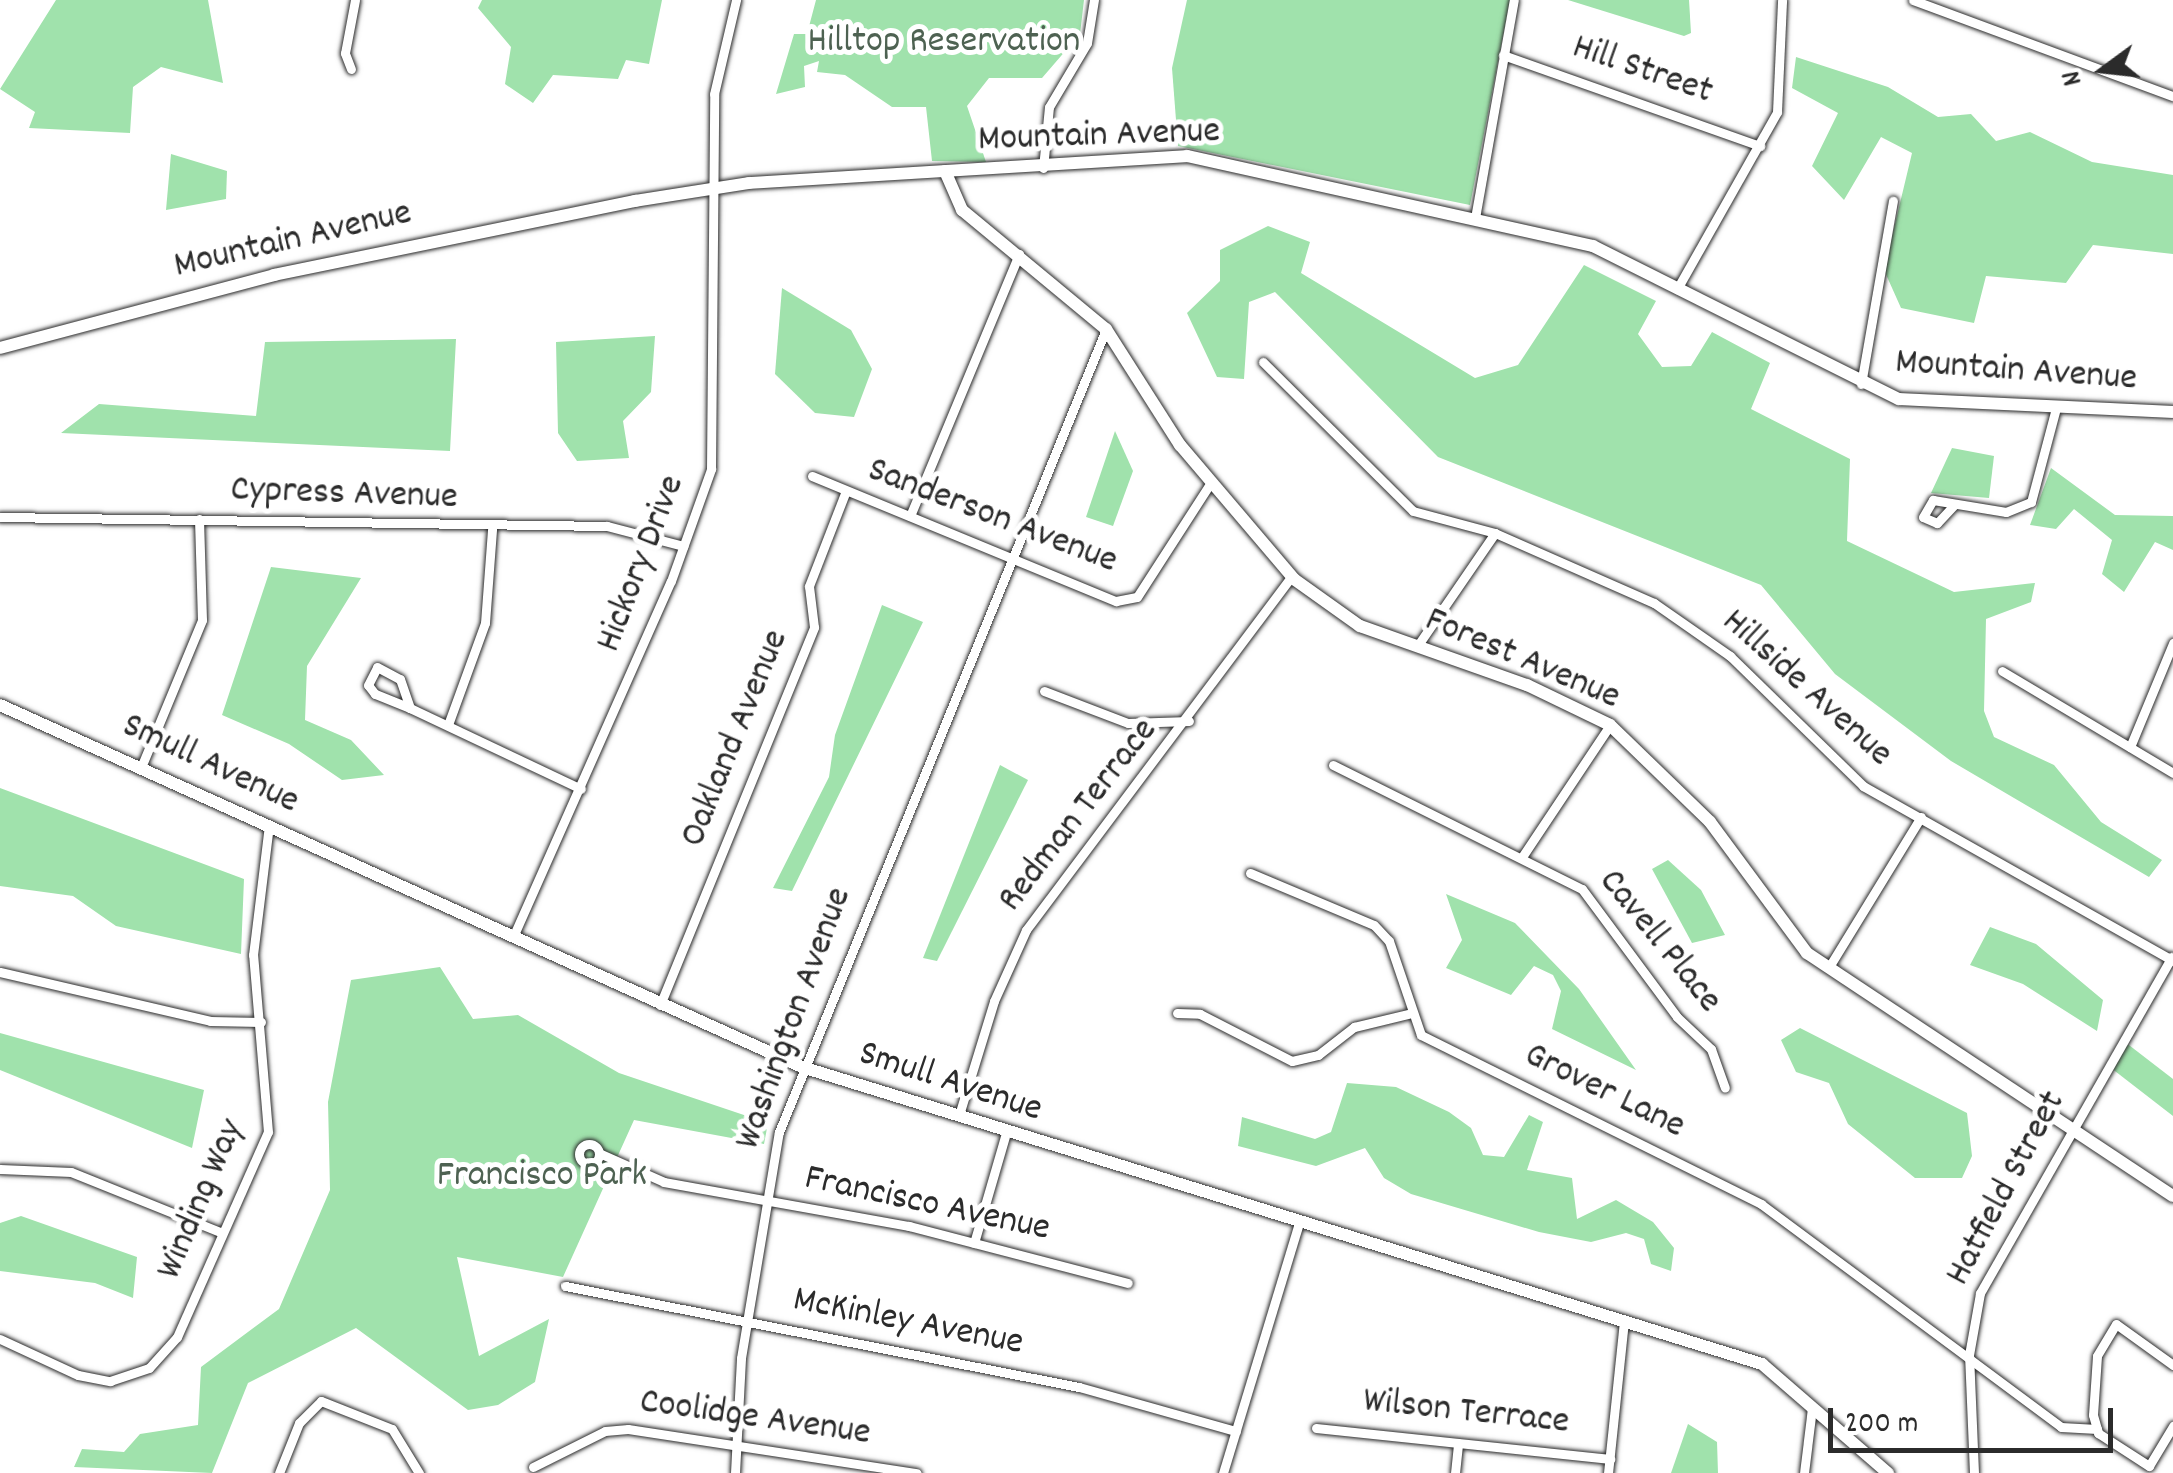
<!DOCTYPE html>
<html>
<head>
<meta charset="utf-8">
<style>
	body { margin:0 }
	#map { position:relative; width:2173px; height:1473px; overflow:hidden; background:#fff; font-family:Dekko,sans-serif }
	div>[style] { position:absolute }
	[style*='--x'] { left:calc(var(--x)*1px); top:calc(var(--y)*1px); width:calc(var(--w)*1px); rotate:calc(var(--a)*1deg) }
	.green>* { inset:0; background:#a0e2ac }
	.roads { filter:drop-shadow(0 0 2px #2b2b2b) drop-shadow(0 0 2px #2b2b2b) }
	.street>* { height:9px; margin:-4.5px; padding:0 4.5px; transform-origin:4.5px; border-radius:4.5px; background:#fff }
	.street>.ring { margin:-4.5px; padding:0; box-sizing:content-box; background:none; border:9px solid #fff; border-radius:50% }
	.secondary>* { height:12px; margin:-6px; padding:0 6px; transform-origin:6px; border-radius:6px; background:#fff }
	span { translate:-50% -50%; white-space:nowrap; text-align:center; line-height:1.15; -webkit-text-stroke:10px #fff; paint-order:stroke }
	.park-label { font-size:38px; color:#4e6252 }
	.street-label { font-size:38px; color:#2b2b2b }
	.north { position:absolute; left:2053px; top:20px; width:100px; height:100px; -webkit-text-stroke:8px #fff; paint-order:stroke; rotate:255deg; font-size:28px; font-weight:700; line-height:40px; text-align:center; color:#2b2b2b }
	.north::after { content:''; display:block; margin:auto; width:35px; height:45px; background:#2b2b2b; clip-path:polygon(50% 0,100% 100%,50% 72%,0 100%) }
	.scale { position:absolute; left:1828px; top:1408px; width:285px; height:45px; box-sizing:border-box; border:5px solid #2b2b2b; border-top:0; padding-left:12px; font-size:30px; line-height:35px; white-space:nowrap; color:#2b2b2b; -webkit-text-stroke:8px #fff; paint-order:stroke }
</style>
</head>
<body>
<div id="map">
	<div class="green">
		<i style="clip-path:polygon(56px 0,208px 0,223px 83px,161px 67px,133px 87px,130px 133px,29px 128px,35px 112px,0 89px)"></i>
		<i style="clip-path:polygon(482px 0,662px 0,649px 64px,626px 60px,618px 79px,553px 75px,533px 103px,505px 84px,511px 47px,478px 8px)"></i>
		<i style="clip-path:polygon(816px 0,1084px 0,1080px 34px,1042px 78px,989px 78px,967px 106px,986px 162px,932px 161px,926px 107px,892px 107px,845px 75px,817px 72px,819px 61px,804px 66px,805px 87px,776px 94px,794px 34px,807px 34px)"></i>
		<i style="clip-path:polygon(1187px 0,1510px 0,1470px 205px,1178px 146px,1172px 68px)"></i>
		<i style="clip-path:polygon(1568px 0,1689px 0,1691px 33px,1684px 36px)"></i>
		<i style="clip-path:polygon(1796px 57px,1888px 87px,1938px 117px,1971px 114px,1996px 141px,2030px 132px,2092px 162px,2173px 175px,2173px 254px,2093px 245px,2066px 283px,1986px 276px,1974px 323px,1901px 308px,1884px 270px,1912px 153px,1881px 137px,1844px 200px,1812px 166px,1838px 113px,1792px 88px)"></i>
		<i style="clip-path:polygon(171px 154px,227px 171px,226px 199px,166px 210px)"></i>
		<i style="clip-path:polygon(1268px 226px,1310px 242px,1301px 273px,1475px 378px,1518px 365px,1584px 265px,1656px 301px,1638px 334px,1662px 367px,1691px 366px,1712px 332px,1770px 363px,1751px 409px,1850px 459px,1847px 541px,1954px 592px,2035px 583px,2031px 602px,1986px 619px,1984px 711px,1994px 737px,2054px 765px,2101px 822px,2162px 860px,2149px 877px,1951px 761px,1835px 674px,1761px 585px,1438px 457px,1275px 292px,1249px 302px,1244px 379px,1217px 377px,1187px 313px,1220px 281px,1220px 250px)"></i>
		<i style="clip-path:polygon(782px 288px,851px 330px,872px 369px,854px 417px,815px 413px,775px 374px)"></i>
		<i style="clip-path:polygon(655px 336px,651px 392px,623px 421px,629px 458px,577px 461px,558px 433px,556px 342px)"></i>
		<i style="clip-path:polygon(456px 339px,450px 451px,61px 433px,99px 404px,256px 416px,265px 342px)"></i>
		<i style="clip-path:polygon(1115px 431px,1133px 471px,1113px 526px,1086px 517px)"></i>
		<i style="clip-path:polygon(1952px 448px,1994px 456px,1989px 498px,1931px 493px)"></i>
		<i style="clip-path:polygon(2051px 468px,2115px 515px,2173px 516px,2173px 550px,2155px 542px,2124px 592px,2102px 574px,2112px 540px,2074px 509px,2056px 529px,2030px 525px)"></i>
		<i style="clip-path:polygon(271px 567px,361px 578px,307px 666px,305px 720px,351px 740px,384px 775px,342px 780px,289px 744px,222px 715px)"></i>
		<i style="clip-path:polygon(882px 605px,923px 622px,792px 891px,773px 888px,829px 777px,835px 735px)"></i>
		<i style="clip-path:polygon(1000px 765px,1028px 780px,937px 961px,923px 958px)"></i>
		<i style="clip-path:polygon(0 788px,244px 879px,241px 954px,116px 926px,73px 896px,0 886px)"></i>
		<i style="clip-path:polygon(1668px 860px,1701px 890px,1725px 935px,1692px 943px,1652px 869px)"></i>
		<i style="clip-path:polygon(1446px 894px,1515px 923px,1579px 989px,1636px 1070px,1552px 1029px,1561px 991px,1553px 975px,1534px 966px,1511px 995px,1446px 968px,1462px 940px)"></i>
		<i style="clip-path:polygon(1990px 927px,2036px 944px,2103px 1000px,2097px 1031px,2023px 984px,1970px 965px)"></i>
		<i style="clip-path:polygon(440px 967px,473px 1019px,518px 1015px,619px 1073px,768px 1123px,764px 1144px,634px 1120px,563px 1277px,457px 1257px,479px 1356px,549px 1319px,535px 1382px,498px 1405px,468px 1410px,356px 1328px,248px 1383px,212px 1473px,74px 1467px,82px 1449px,124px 1452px,140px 1434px,198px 1425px,201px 1367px,279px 1309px,330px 1190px,328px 1102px,351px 980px)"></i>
		<i style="clip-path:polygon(1800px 1028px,1967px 1113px,1972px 1156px,1962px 1178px,1915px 1178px,1848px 1124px,1829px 1083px,1796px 1072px,1781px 1040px)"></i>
		<i style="clip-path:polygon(0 1033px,204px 1090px,192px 1148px,0 1070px)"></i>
		<i style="clip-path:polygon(2125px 1042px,2173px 1079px,2173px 1116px,2111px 1068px)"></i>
		<i style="clip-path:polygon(1347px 1083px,1396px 1087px,1449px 1112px,1471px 1128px,1483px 1155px,1504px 1157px,1529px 1115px,1543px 1122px,1527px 1170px,1572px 1178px,1577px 1219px,1616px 1200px,1653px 1222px,1674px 1248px,1671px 1271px,1651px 1264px,1644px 1239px,1626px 1233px,1591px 1242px,1539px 1232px,1411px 1194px,1384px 1178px,1365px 1148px,1316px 1166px,1238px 1146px,1242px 1117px,1315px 1139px,1331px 1132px)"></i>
		<i style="clip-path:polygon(21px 1216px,137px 1257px,133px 1298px,95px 1283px,0 1271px,0 1223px)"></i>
		<i style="clip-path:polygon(1688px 1424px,1717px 1442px,1718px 1473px,1671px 1473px)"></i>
	</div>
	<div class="roads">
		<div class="street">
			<i style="--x:1913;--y:0;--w:277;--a:20.3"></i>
			<i style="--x:1503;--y:55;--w:273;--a:19.5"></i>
			<i style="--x:351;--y:69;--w:17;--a:-111"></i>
			<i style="--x:345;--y:53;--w:54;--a:-79.3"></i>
			<i style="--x:1043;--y:168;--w:61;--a:-84.4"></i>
			<i style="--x:1049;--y:107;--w:74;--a:-59.3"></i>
			<i style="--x:1087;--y:43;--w:44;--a:-80.8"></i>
			<i style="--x:1475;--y:218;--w:221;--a:-79.9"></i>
			<i style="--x:1677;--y:289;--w:203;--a:-60.5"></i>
			<i style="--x:1777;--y:112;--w:112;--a:-87.4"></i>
			<i style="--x:1263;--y:362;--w:211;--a:44.8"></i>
			<i style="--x:1413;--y:511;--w:85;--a:15"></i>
			<i style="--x:1495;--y:533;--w:174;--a:23.8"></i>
			<i style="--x:1654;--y:603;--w:93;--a:34.9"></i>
			<i style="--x:1730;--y:656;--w:186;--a:44.3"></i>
			<i style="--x:1863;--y:786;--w:356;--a:29.4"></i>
			<i style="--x:1861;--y:384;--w:186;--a:-80.1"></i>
			<i style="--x:812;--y:476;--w:329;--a:22.4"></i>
			<i style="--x:1116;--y:601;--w:21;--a:-11"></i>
			<i style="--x:1137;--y:597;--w:137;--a:-57.2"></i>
			<i style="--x:1954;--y:505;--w:25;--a:133"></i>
			<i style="--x:1937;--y:523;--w:15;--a:-157"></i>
			<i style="--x:1923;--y:517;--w:20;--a:-60"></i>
			<i style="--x:1933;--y:500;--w:74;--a:9.3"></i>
			<i style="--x:2006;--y:512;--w:27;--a:-22"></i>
			<i style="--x:2031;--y:502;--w:97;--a:-75.1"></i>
			<i style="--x:910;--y:516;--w:284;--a:-67.4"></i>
			<i style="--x:0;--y:517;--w:607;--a:0.85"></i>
			<i style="--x:607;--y:526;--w:79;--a:14.7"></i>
			<i style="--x:1418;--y:645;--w:136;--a:-55.5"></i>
			<i style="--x:2002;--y:671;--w:199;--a:30.8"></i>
			<i style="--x:1044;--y:691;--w:90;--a:20.9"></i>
			<i style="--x:1128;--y:723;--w:61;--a:-1.9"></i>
			<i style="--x:410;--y:708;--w:38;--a:-158"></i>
			<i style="--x:375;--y:694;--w:11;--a:-128"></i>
			<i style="--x:368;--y:685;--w:20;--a:-63"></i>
			<i style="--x:377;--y:667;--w:26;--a:28"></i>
			<i style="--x:400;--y:679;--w:31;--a:71"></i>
			<i style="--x:410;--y:708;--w:189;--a:25.3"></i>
			<i style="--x:449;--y:722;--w:105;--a:-70"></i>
			<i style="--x:485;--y:623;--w:94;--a:-85.7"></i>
			<i style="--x:2130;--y:747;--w:113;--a:-67.5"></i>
			<i style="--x:142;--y:765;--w:157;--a:-67.5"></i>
			<i style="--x:202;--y:620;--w:101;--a:-91.7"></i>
			<i style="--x:1333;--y:765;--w:278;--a:26.5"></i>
			<i style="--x:1582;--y:889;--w:159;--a:53.4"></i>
			<i style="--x:1677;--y:1017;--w:47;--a:43.3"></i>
			<i style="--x:1711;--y:1049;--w:41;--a:70.3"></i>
			<i style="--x:1522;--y:857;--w:159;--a:-56.3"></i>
			<i style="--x:1250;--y:873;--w:134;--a:22.8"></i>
			<i style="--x:1374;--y:925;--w:22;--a:47"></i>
			<i style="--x:1389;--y:941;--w:99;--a:71.2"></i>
			<i style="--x:1421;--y:1035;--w:380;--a:26.4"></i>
			<i style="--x:1761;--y:1204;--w:374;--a:36.6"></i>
			<i style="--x:2061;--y:1427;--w:36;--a:3"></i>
			<i style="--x:513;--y:937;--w:389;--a:-66.1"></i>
			<i style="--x:671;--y:581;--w:119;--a:-70.3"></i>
			<i style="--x:711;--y:469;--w:375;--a:-89.5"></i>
			<i style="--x:714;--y:94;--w:97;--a:-76.8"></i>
			<i style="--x:1829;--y:967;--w:176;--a:-58.5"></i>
			<i style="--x:0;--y:972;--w:216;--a:13.1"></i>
			<i style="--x:210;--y:1021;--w:51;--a:1.1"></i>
			<i style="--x:660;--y:1005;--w:408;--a:-67.8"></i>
			<i style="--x:814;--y:627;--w:41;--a:-97"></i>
			<i style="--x:809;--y:586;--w:100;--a:-68.8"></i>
			<i style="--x:1177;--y:1013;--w:23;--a:2"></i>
			<i style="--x:1200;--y:1014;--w:103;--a:27.1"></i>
			<i style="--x:1292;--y:1061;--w:27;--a:-13"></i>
			<i style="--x:1318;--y:1055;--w:46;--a:-37.9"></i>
			<i style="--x:1354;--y:1027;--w:56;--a:-13.5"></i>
			<i style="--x:959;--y:1115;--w:119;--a:-72.9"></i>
			<i style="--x:994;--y:1001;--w:78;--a:-65.7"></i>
			<i style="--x:1026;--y:930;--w:441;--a:-53.1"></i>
			<i class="ring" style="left:579px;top:1144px;width:11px;height:11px"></i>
			<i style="--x:599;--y:1153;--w:71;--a:24"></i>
			<i style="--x:664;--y:1182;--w:249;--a:10.2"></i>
			<i style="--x:909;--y:1226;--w:226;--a:14.6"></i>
			<i style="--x:0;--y:1169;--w:71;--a:2.4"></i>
			<i style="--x:71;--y:1172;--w:161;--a:21.9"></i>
			<i style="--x:974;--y:1243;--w:115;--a:-73.8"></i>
			<i style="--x:565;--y:1286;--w:524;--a:11.12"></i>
			<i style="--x:1079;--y:1387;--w:163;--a:15.7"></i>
			<i style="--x:0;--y:1339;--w:86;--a:24.8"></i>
			<i style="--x:78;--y:1375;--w:33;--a:11"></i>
			<i style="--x:110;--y:1381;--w:41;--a:-18.4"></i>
			<i style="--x:149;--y:1368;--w:42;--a:-47.9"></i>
			<i style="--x:177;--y:1337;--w:224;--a:-66.1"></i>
			<i style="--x:268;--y:1132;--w:178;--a:-94.8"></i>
			<i style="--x:253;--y:955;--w:131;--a:-83"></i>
			<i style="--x:2173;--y:1365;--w:70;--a:-144.3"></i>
			<i style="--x:2116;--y:1324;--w:37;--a:121"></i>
			<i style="--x:2097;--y:1356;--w:59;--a:93.9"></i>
			<i style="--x:2093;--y:1415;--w:19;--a:74"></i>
			<i style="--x:2098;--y:1433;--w:61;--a:32.9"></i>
			<i style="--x:2149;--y:1466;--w:47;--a:-59"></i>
			<i style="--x:1316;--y:1428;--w:296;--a:6"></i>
			<i style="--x:533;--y:1467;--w:80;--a:-26.6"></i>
			<i style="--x:605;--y:1431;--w:23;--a:-5"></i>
			<i style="--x:628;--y:1429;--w:292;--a:8.7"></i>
			<i style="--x:279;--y:1473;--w:54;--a:-68.2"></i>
			<i style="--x:299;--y:1423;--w:31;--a:-45"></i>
			<i style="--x:321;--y:1401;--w:76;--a:21.5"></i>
			<i style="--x:392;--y:1429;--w:52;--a:58.5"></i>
			<i style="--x:735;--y:1473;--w:115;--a:-87"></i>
			<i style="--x:741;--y:1358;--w:229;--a:-80.5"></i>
			<i style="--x:779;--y:1132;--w:867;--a:-67.84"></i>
			<i style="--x:1223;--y:1473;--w:258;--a:-73.1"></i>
			<i style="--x:1455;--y:1473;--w:30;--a:-84"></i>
			<i style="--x:1608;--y:1473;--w:152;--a:-84"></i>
			<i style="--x:1804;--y:1473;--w:65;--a:-83"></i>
			<i style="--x:1974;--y:1473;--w:118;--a:-92.4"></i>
			<i style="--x:1969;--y:1355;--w:63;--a:-79.9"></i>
			<i style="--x:1980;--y:1293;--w:387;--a:-60.3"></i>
		</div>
		<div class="secondary">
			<i style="--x:945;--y:171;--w:43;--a:66.4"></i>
			<i style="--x:962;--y:210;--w:187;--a:39.6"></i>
			<i style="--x:1106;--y:329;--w:138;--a:57.5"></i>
			<i style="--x:1180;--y:445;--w:176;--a:49.6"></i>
			<i style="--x:1294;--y:579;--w:81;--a:35.5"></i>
			<i style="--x:1360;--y:626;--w:177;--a:19.5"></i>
			<i style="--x:1527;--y:685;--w:92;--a:25.7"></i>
			<i style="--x:1610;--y:725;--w:139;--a:44.1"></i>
			<i style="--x:1710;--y:822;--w:163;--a:53.5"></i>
			<i style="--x:1807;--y:953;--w:439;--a:33.6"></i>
			<i style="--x:0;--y:348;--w:284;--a:-14.9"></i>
			<i style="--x:274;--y:275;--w:369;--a:-11.6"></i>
			<i style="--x:635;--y:201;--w:115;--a:-9"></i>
			<i style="--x:749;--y:183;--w:439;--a:-3.5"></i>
			<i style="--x:1187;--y:156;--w:416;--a:12.5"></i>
			<i style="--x:1593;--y:246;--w:342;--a:26.6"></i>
			<i style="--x:1899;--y:399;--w:274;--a:2.7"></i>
			<i style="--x:0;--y:705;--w:880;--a:24.29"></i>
			<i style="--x:802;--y:1067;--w:1005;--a:17.19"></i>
			<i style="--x:1762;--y:1364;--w:167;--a:40.9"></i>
		</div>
	</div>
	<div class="park-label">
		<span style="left:944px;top:43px">Hilltop Reservation</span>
		<span style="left:542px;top:1177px">Francisco Park</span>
	</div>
	<div class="street-label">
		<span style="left:1642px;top:71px;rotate:19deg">Hill Street</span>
		<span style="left:1099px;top:137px;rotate:-2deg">Mountain Avenue</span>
		<span style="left:293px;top:241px;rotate:-13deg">Mountain Avenue</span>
		<span style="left:2016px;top:372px;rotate:4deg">Mountain Avenue</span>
		<span style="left:344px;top:495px;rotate:2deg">Cypress Avenue</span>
		<span style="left:992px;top:517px;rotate:21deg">Sanderson Avenue</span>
		<span style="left:642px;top:564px;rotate:-69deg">Hickory Drive</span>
		<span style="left:1522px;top:660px;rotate:23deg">Forest Avenue</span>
		<span style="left:1806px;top:689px;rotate:42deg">Hillside Avenue</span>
		<span style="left:736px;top:739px;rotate:-68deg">Oakland Avenue</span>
		<span style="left:210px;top:765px;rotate:25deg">Smull Avenue</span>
		<span style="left:1079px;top:816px;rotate:-52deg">Redman Terrace</span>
		<span style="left:1659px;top:942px;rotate:51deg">Cavell Place</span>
		<span style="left:795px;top:1019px;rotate:-70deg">Washington Avenue</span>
		<span style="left:950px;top:1083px;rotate:18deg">Smull Avenue</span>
		<span style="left:1604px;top:1092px;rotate:26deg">Grover Lane</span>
		<span style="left:2007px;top:1189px;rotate:-62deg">Hatfield Street</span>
		<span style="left:202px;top:1200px;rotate:-67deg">Winding Way</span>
		<span style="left:927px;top:1205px;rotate:12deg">Francisco Avenue</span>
		<span style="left:908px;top:1323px;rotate:11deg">McKinley Avenue</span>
		<span style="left:1466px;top:1413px;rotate:6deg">Wilson Terrace</span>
		<span style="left:755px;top:1419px;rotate:8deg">Coolidge Avenue</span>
	</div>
	<div class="north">N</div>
	<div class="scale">200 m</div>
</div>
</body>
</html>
